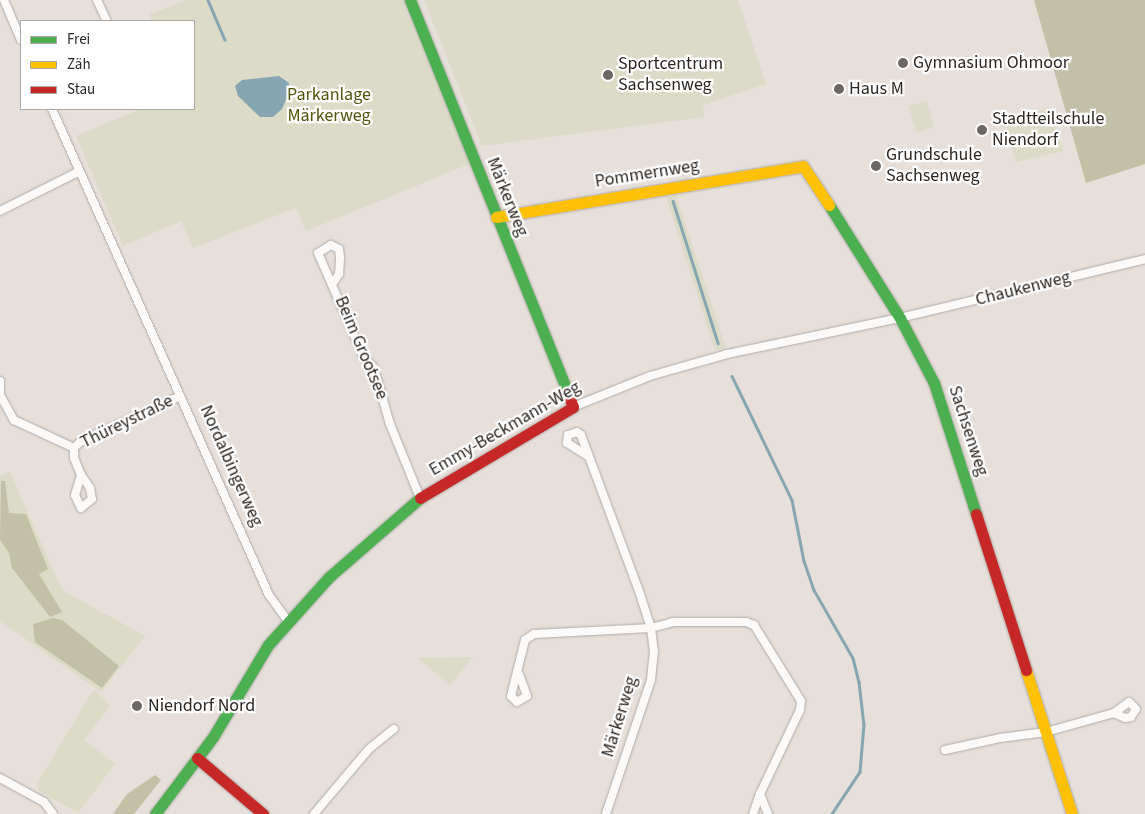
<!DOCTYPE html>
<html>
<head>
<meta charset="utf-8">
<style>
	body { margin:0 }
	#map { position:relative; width:1145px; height:814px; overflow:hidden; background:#e6dfda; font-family:"Source Sans 3",sans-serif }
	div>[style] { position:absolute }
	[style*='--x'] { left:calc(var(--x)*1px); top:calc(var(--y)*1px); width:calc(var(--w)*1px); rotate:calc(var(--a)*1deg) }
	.green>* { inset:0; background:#dcdbc7 }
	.forest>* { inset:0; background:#c2c1a7 }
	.water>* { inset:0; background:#86a6b1 }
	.stream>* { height:2.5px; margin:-1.25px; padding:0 1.25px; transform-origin:1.25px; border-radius:1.25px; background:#86a6b1 }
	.roads { filter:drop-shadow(0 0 1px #b0aaa6) drop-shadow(0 0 1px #b0aaa6) }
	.street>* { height:8px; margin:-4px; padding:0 4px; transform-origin:4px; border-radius:4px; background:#fbfaf9 }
	.fast>* { height:11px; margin:-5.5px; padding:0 5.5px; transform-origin:5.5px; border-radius:5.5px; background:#4caf50 }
	.slow>* { height:11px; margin:-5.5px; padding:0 5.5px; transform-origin:5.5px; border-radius:5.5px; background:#ffc107 }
	.jam>* { height:11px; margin:-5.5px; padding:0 5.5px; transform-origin:5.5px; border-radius:5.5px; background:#c62828 }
	.dots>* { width:14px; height:14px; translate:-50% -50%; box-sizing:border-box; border:2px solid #fff; border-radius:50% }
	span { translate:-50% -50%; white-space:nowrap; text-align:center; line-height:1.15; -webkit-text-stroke:4.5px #fff; paint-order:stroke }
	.poi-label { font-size:18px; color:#2c2723 }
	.left { translate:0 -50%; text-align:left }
	.park-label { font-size:18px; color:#52550d }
	.street-label { font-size:18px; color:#2c2723 }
	.legend { position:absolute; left:20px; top:20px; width:175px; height:90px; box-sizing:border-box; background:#fff; border:1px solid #aba9a7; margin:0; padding:6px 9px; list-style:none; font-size:15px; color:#2c2723 }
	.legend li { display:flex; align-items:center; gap:10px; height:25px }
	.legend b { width:25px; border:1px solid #aba9a7 }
</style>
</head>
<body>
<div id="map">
	<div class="green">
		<i style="clip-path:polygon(187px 0,402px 0,469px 164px,306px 231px,296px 208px,193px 248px,181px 221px,123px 246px,76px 136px,141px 109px,194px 109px,194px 21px,151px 21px,150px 14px)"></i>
		<i style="clip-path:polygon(424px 0,738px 0,766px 84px,703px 105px,704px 117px,482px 146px)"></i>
		<i style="clip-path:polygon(927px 101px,934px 127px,916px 132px,909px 106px)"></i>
		<i style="clip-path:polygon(1051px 108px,1063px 151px,1016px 162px,1005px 120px)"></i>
		<i style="clip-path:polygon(676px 195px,726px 348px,715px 350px,666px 197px)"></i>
		<i style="clip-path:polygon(10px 472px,62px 590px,145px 636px,101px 692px,0 621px,0 476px)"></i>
		<i style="clip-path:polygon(473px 657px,450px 685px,418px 658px)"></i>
		<i style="clip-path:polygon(94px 689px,110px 706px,84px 740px,115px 764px,78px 813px,39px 791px,37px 784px)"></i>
	</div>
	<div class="forest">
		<i style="clip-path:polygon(1034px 0,1145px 0,1145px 164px,1086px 183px)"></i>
		<i style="clip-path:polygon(1px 481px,5px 481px,9px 513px,26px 514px,48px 569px,39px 574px,62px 612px,50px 617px,12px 568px,9px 553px,0 540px)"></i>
		<i style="clip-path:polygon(53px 618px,62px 620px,119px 666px,102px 688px,35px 642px,33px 624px)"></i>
		<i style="clip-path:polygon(155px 775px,161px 780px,134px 814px,113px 814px,127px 794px)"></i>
	</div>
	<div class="water">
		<i style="clip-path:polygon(279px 76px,289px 83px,288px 95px,282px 109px,273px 117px,260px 117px,238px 96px,235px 86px,242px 80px)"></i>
	</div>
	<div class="stream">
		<i style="--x:208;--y:0;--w:43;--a:67"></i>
		<i style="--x:673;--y:201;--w:149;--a:72.4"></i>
		<i style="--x:732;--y:376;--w:138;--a:64.2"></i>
		<i style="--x:792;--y:500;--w:62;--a:78.9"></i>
		<i style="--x:804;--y:561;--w:31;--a:71"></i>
		<i style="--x:814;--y:590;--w:78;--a:60.2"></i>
		<i style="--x:853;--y:658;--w:25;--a:76"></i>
		<i style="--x:859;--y:682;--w:43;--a:83.4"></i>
		<i style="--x:864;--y:725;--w:47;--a:94.9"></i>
		<i style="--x:860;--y:772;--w:50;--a:123.7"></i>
	</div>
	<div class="roads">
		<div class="street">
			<i style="--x:4;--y:0;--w:43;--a:67"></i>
			<i style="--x:97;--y:0;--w:23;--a:65"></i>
			<i style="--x:52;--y:109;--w:532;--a:65.94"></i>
			<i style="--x:269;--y:595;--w:31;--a:54"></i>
			<i style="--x:0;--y:211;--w:89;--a:-26.6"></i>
			<i style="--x:333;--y:283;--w:11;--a:-56"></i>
			<i style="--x:339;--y:274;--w:16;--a:-86"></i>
			<i style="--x:340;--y:258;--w:9;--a:-96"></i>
			<i style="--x:339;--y:249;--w:9;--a:-153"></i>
			<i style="--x:331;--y:245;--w:15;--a:148"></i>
			<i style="--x:318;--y:253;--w:112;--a:66.4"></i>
			<i style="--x:363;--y:356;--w:16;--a:47"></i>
			<i style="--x:374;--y:368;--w:58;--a:74.1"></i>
			<i style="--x:390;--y:424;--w:80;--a:67.9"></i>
			<i style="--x:0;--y:381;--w:14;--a:90"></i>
			<i style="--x:0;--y:395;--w:29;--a:61"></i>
			<i style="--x:14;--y:420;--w:66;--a:25"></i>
			<i style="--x:573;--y:407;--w:83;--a:-21.9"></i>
			<i style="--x:650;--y:376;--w:80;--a:-15.9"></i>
			<i style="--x:727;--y:354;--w:177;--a:-11.8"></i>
			<i style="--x:900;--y:318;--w:252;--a:-13.5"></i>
			<i style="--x:588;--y:456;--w:25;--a:-148"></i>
			<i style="--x:567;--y:443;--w:8;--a:-83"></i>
			<i style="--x:568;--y:435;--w:9;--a:-18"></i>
			<i style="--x:577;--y:432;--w:5;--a:37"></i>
			<i style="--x:581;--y:435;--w:163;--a:69.6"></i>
			<i style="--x:638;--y:588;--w:42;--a:72"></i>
			<i style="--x:651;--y:628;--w:23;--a:83"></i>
			<i style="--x:654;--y:651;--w:29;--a:96"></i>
			<i style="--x:651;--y:680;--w:141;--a:108.6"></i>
			<i style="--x:81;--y:475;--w:18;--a:-112"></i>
			<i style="--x:74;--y:458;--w:10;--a:-90"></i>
			<i style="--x:74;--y:448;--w:8;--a:-45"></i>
			<i style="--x:80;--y:442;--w:110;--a:-24.7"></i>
			<i style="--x:81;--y:475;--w:16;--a:55"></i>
			<i style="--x:90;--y:488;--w:11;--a:80"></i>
			<i style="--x:92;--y:499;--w:14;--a:141"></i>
			<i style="--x:81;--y:508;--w:14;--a:-115"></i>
			<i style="--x:75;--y:495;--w:21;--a:-73"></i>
			<i style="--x:519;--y:674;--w:23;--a:70"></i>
			<i style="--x:527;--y:696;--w:12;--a:149"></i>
			<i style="--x:517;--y:702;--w:8;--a:-135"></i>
			<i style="--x:511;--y:696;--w:58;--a:-76"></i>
			<i style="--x:525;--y:640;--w:11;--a:-34"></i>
			<i style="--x:534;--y:634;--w:117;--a:-2.9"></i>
			<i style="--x:651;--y:628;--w:23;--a:-15"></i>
			<i style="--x:673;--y:622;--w:73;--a:0"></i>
			<i style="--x:746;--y:622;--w:9;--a:21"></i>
			<i style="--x:754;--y:625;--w:89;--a:58.3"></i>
			<i style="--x:801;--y:701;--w:9;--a:96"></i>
			<i style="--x:800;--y:710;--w:93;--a:115.5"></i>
			<i style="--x:760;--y:794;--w:22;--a:68"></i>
			<i style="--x:945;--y:750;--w:56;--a:-12.3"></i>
			<i style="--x:1000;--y:738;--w:46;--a:-7.4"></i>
			<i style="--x:1046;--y:732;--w:71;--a:-15.6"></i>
			<i style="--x:1114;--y:713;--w:12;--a:24"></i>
			<i style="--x:1125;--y:718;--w:6;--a:-9"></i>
			<i style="--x:1131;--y:717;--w:9;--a:-58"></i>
			<i style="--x:1136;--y:709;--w:10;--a:-135"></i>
			<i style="--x:1129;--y:702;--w:19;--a:144"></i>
			<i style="--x:0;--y:778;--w:50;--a:28.6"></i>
			<i style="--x:44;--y:802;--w:15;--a:53"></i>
			<i style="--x:314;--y:814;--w:85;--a:-49.8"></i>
			<i style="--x:369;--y:749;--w:32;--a:-39"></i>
			<i style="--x:753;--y:814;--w:21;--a:-71"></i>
		</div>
		<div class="fast">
			<i style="--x:410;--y:0;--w:424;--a:68.1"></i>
			<i style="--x:829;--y:205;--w:133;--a:57.9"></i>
			<i style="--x:900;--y:318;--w:73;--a:62.4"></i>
			<i style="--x:934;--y:383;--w:138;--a:72.2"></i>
			<i style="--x:155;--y:814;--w:96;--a:-53"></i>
			<i style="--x:213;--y:737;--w:107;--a:-59.1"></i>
			<i style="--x:268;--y:645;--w:91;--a:-48.1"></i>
			<i style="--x:329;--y:577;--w:121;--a:-41"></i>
		</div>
		<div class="slow">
			<i style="--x:496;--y:217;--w:311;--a:-9.4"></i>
			<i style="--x:803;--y:166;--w:47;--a:56.3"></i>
			<i style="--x:1026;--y:670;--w:151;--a:72.3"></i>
		</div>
		<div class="jam">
			<i style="--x:420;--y:498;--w:178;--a:-30.7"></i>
			<i style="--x:573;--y:407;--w:14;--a:-111"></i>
			<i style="--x:976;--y:514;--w:164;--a:72.2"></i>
			<i style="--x:197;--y:758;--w:87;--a:40.3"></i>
		</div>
	</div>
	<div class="dots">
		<i style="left:903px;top:63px;background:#6d6763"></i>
		<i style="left:608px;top:75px;background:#6d6763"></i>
		<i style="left:839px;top:89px;background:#6d6763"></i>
		<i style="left:982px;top:130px;background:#6d6763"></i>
		<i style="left:876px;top:166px;background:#6d6763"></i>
		<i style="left:137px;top:706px;background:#6d6763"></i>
	</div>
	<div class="poi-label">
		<span class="left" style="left:913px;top:63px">Gymnasium Ohmoor</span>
		<span class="left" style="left:618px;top:75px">Sportcentrum<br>Sachsenweg</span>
		<span class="left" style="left:849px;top:89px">Haus M</span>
		<span class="left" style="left:992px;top:130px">Stadtteilschule<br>Niendorf</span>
		<span class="left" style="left:886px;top:166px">Grundschule<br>Sachsenweg</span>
		<span class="left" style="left:148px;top:706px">Niendorf Nord</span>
	</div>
	<div class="park-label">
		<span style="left:329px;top:106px">Parkanlage<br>Märkerweg</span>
	</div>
	<div class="street-label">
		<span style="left:647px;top:174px;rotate:-9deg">Pommernweg</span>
		<span style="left:507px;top:197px;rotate:68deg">Märkerweg</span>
		<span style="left:1023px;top:289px;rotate:-14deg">Chaukenweg</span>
		<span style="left:361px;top:348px;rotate:67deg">Beim Grootsee</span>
		<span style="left:127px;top:422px;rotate:-26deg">Thüreystraße</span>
		<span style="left:505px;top:429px;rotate:-30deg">Emmy-Beckmann-Weg</span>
		<span style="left:968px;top:431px;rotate:72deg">Sachsenweg</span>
		<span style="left:231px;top:466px;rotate:66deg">Nordalbingerweg</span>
		<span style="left:620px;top:717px;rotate:-73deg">Märkerweg</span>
	</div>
	<ul class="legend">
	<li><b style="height:6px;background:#4caf50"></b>Frei</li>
	<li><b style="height:6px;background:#ffc107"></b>Zäh</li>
	<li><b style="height:6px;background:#c62828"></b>Stau</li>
	</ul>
</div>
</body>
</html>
